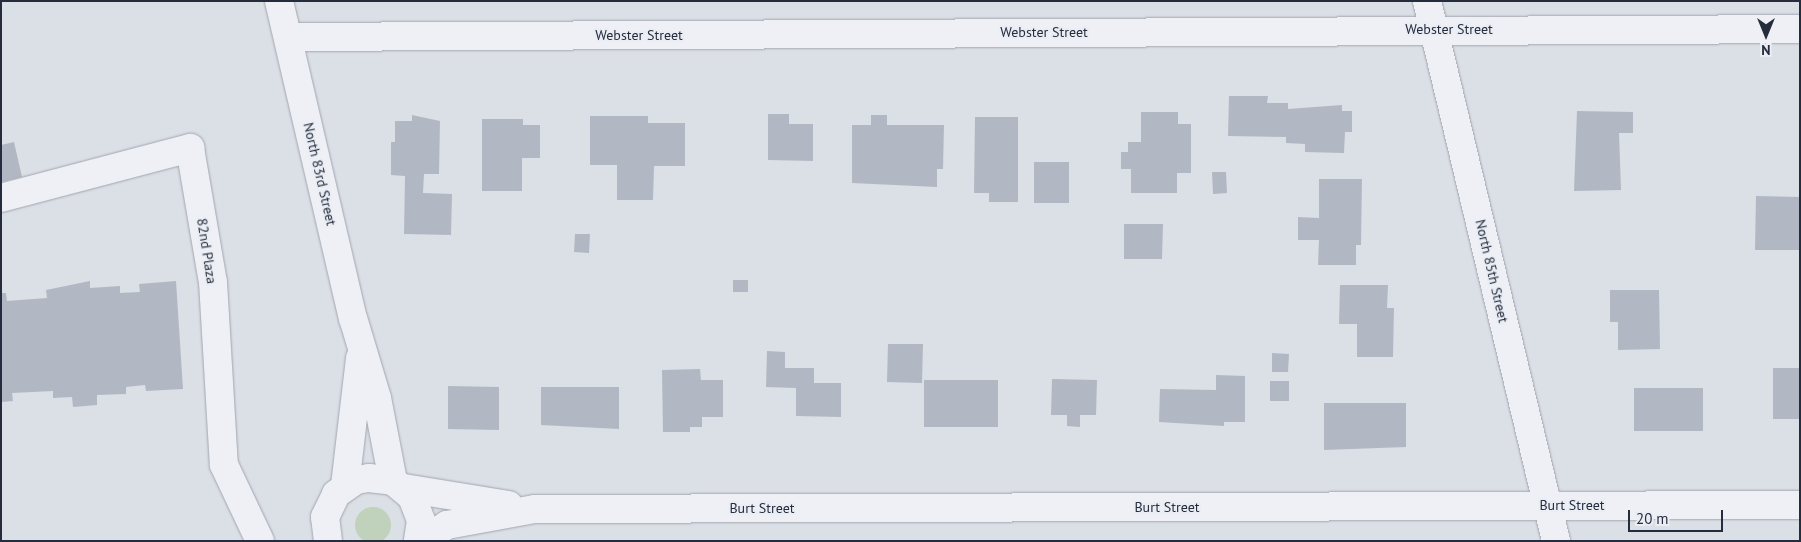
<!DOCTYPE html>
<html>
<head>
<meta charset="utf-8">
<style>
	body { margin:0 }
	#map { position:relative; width:1801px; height:542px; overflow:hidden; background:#dbdfe6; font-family:"PT Sans",sans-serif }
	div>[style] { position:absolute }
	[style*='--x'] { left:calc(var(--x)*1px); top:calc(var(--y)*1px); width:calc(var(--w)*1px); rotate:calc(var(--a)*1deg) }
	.green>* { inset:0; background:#c0d1bc }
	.round { border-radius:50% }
	.building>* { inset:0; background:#b2b8c3 }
	.roads { filter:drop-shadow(0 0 1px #a1a6b0) drop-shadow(0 0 1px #a1a6b0) }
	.minor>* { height:28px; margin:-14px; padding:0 14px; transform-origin:14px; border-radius:14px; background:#eef0f5 }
	.tertiary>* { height:28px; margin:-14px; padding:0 14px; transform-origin:14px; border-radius:14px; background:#eef0f5 }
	span { translate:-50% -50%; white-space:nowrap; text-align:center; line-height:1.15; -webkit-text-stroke:4px #eaeef4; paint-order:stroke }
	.street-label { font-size:14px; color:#252c3d }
	.frame { position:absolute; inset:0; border:2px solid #252c3d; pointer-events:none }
	.north { position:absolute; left:1741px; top:10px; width:50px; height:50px; -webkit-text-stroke:4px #eaeef4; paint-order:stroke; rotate:180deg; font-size:14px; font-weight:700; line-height:20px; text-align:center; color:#252c3d }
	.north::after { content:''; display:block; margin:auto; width:18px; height:22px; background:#252c3d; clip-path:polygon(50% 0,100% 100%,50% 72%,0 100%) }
	.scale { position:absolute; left:1628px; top:510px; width:95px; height:22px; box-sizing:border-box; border:2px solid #252c3d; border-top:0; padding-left:6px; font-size:15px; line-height:18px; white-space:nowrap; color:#252c3d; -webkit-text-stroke:4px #eaeef4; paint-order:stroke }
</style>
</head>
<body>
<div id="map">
	<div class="green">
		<i class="round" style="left:355px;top:507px;width:36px;height:36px"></i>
	</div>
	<div class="building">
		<i style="clip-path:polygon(1229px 96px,1268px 96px,1267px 103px,1288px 103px,1288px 109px,1342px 105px,1342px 111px,1352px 111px,1352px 132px,1345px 132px,1344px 153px,1305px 152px,1305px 144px,1286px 143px,1286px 137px,1228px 136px)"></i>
		<i style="clip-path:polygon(1577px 111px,1633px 112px,1633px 133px,1619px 133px,1621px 190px,1574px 191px)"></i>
		<i style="clip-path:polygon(1141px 112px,1178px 112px,1178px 124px,1191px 124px,1191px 173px,1177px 173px,1177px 193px,1131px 193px,1131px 169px,1121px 169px,1121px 152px,1128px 152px,1128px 142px,1141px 142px)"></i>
		<i style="clip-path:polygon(768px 114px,789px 114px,789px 124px,813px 124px,813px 161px,768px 160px)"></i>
		<i style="clip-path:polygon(412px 115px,440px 121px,439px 174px,424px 174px,423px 193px,452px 194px,451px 235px,404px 234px,405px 176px,391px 175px,391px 142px,395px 142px,395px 121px,412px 121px)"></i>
		<i style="clip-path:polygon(871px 115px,887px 115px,887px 125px,944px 125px,943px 169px,937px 169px,937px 187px,852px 183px,852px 125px,871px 125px)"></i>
		<i style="clip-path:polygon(590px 116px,648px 116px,648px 123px,685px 123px,685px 166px,654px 166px,653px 200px,617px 200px,617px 165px,590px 165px)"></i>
		<i style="clip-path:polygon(975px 117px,1018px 117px,1018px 202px,989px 202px,989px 193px,974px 193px)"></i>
		<i style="clip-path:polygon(482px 119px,523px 119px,523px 125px,540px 125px,540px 158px,522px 158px,522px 191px,482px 191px)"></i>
		<i style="clip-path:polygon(14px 142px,22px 177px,1px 182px,1px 145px)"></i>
		<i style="clip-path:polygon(1034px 162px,1069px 162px,1069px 203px,1034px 203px)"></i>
		<i style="clip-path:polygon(1212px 172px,1226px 172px,1227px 193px,1213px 194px)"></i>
		<i style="clip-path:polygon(1319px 179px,1362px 179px,1361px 245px,1356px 245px,1356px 265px,1318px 265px,1319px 240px,1298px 240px,1298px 217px,1319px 218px)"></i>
		<i style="clip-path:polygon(1756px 196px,1800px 197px,1800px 250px,1755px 250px)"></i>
		<i style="clip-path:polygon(1124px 224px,1163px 224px,1162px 259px,1124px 259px)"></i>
		<i style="clip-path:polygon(575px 234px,590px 234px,589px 253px,574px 252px)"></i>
		<i style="clip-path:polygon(733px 280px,748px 280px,748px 292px,733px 292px)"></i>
		<i style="clip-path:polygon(90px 281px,90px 288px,120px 286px,120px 293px,140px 292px,139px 284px,176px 281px,183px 389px,146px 391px,145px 385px,126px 387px,126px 394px,97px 395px,97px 405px,73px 407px,72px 397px,53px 398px,53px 391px,12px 393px,13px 401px,1px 402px,1px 293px,6px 293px,7px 301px,47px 298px,46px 290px)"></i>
		<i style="clip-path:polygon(1340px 285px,1388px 285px,1387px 308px,1394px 308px,1393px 357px,1357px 357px,1357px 324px,1339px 324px)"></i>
		<i style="clip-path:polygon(1610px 290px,1659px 290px,1660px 349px,1618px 350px,1618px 322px,1610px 322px)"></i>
		<i style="clip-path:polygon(888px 344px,923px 344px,922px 383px,887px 382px)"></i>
		<i style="clip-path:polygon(767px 351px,785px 352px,785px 368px,814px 368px,814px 383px,841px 383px,841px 417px,796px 416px,796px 388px,766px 387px)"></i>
		<i style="clip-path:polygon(1272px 353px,1289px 354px,1288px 372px,1272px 372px)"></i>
		<i style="clip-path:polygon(1773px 368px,1800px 368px,1800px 419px,1773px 419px)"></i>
		<i style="clip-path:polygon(700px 369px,701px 380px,723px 380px,723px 417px,702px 417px,702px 427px,690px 427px,690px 432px,663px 432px,662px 370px)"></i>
		<i style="clip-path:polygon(1216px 375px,1245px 376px,1245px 422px,1224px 422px,1224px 426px,1159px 422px,1160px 389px,1216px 390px)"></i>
		<i style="clip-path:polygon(1052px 379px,1097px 380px,1096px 415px,1080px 415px,1080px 427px,1067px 426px,1067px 415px,1051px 415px)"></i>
		<i style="clip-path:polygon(924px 380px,998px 380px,998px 427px,924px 427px)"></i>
		<i style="clip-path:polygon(1270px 381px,1289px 381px,1289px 401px,1270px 401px)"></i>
		<i style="clip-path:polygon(448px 386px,499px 387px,499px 430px,448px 429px)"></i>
		<i style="clip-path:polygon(541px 387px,619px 387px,619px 429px,541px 425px)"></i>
		<i style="clip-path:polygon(1634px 388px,1703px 388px,1703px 431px,1634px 431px)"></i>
		<i style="clip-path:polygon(1324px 403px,1406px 403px,1406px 447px,1324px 450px)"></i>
	</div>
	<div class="roads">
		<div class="minor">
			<i style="--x:288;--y:37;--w:1512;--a:-0.3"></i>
			<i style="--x:1;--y:198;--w:196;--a:-14.8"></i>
			<i style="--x:190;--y:148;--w:136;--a:80.3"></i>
			<i style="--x:213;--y:282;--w:183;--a:86.6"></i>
			<i style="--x:224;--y:465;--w:84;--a:64.7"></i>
			<i style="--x:404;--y:488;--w:106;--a:9.2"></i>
			<i style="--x:423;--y:541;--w:29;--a:-34"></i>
			<i style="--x:447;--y:525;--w:89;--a:-10.3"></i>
			<i style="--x:535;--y:509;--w:1265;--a:-0.18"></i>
		</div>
		<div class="tertiary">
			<i style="--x:279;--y:1;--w:326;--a:76.9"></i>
			<i style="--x:353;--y:318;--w:84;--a:73.3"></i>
			<i style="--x:377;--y:398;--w:85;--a:79.1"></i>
			<i style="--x:1427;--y:1;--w:555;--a:76.56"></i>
			<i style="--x:345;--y:486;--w:129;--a:-83.3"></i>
			<i style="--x:328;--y:541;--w:24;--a:-97"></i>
			<i style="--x:325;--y:517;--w:25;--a:-64"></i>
			<i style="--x:336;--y:494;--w:24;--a:-35"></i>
			<i style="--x:356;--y:480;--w:13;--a:-9"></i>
			<i style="--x:369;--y:478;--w:24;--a:7"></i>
			<i style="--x:393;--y:481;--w:25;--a:40"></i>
			<i style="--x:412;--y:497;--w:26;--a:69"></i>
			<i style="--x:421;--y:521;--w:20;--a:99"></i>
		</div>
	</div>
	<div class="street-label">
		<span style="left:1449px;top:29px">Webster Street</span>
		<span style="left:1044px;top:32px">Webster Street</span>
		<span style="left:639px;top:35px">Webster Street</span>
		<span style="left:320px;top:174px;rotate:77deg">North 83rd Street</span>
		<span style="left:207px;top:251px;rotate:81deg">82nd Plaza</span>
		<span style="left:1492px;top:271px;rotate:77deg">North 85th Street</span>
		<span style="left:1572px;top:505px">Burt Street</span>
		<span style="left:1167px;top:507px">Burt Street</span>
		<span style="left:762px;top:508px">Burt Street</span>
	</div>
	<div class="frame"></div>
	<div class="north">N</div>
	<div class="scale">20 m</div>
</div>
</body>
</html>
